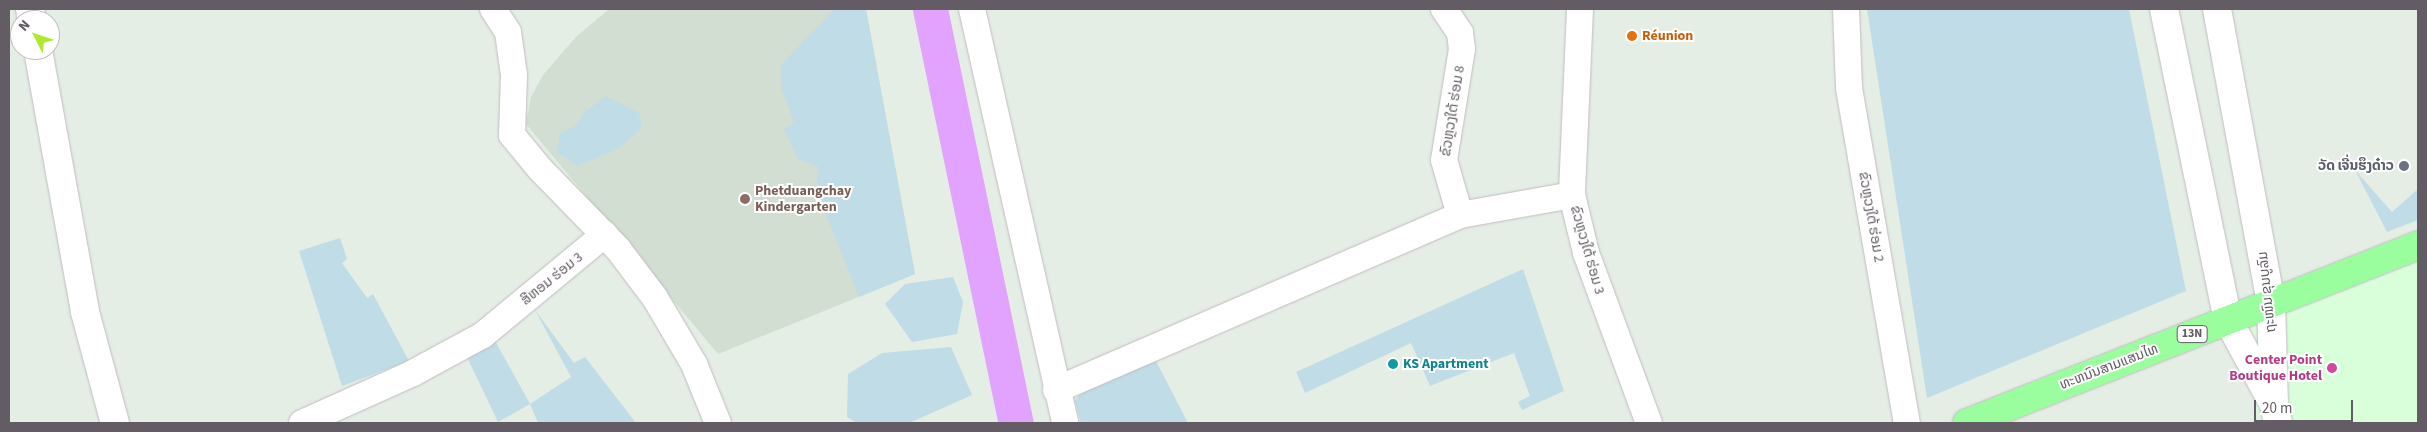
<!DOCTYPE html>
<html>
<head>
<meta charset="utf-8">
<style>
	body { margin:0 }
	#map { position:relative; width:2427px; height:432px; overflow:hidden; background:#e4eee4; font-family:"Source Sans 3","Noto Sans Lao",sans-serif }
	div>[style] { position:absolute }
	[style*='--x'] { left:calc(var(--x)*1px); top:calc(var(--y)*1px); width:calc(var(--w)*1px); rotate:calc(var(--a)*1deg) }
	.commercial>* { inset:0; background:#d9feda }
	.education>* { inset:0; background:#d2ded2 }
	.green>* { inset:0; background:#c0dce6 }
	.canal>* { height:35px; margin:-17.5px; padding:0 17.5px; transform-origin:17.5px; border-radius:17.5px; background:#e2a3ff }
	.roads { filter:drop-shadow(0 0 1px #c1bbc2) drop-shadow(0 0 1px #c1bbc2) }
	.minor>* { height:26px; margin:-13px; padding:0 13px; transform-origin:13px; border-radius:13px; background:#fff }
	.tertiary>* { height:28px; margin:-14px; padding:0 14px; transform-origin:14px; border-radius:14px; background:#fff }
	.trunk>* { height:28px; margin:-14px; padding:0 14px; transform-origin:14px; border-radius:14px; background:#9afe9e }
	.dots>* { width:14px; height:14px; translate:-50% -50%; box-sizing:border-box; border:2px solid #fff; border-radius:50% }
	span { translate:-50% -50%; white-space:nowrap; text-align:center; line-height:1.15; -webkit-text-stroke:4px #fff; paint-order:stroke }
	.shield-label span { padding:1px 4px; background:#fff; border:1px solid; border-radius:4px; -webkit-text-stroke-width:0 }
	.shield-label { font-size:12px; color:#635c64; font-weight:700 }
	.food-label { font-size:14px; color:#c56008; font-weight:700 }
	.left { translate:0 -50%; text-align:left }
	.street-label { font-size:14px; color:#635c64 }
	.worship-label { font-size:14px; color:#5b616d; font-weight:700 }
	.right { translate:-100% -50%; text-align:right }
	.education-label { font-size:14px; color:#785e54; font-weight:700 }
	.hotel-label { font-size:14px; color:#b23c85; font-weight:700 }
	.culture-label { font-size:14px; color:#0d838f; font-weight:700 }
	.frame { position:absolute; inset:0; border:10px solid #635c64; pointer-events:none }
	.north { position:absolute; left:10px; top:10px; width:50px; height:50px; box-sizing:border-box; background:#fff; border:1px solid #c1bec1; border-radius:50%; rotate:311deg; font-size:14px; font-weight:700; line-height:20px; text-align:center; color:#635c64 }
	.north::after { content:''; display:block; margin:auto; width:18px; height:22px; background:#ace92f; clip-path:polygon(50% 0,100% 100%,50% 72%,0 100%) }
	.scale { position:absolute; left:2254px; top:400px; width:99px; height:22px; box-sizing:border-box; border:2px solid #635c64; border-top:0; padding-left:6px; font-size:15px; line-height:18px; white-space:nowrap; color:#635c64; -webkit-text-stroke:4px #fff; paint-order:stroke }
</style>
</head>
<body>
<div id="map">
	<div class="commercial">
		<i style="clip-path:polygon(2418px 247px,2418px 423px,2261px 423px,2228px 320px)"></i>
	</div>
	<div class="education">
		<i style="clip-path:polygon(609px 9px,866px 9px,915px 274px,718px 354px,526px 124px,531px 97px,543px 75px,576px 37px)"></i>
	</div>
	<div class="green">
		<i style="clip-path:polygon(834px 9px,866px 9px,915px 274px,859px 297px,816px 190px,819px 167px,798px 159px,784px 129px,794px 122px,781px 88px,781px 65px)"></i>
		<i style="clip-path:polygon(1867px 9px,2129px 9px,2186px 291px,1927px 398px)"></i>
		<i style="clip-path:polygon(606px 96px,639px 113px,642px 128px,618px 149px,577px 166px,557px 152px,560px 133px,574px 127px,585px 112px)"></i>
		<i style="clip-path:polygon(2355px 170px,2392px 212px,2418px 189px,2418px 220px,2387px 232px)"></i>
		<i style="clip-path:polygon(340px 238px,347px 259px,342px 263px,367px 298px,373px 294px,409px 361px,342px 386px,299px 251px)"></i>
		<i style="clip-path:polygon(1523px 269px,1564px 391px,1522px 410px,1518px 402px,1530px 396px,1514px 353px,1430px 386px,1411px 343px,1305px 393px,1296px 372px)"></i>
		<i style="clip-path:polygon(953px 277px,963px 302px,957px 334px,912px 342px,885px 304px,905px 284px)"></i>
		<i style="clip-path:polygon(535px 310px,574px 363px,585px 357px,636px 423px,538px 423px,530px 404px,498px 422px,466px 355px,494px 339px,530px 404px,571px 377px)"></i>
		<i style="clip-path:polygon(951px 347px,972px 395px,909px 423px,857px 423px,847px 417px,848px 374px,882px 353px)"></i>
		<i style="clip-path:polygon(1156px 361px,1188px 423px,1081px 423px,1075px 401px,1081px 392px)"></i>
	</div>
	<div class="canal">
		<i style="--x:930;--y:9;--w:423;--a:78.3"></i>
	</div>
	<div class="roads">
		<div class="minor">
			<i style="--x:493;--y:9;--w:27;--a:57"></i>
			<i style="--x:508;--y:32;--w:43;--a:82.1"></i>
			<i style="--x:514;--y:75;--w:60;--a:91.9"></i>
			<i style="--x:512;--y:135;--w:44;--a:50.5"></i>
			<i style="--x:540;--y:169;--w:112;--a:45.7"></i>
			<i style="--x:618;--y:249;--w:61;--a:52.9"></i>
			<i style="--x:655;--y:298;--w:77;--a:59.4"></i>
			<i style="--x:694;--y:364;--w:64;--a:67.9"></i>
			<i style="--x:972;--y:9;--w:424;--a:77.3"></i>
			<i style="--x:1444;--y:9;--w:29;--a:56"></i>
			<i style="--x:1460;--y:33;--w:16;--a:83"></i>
			<i style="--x:1462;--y:49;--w:112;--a:99.2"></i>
			<i style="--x:1444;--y:160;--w:57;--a:73.8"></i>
			<i style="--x:1580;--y:9;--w:186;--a:92.5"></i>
			<i style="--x:1572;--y:195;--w:60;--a:76.4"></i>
			<i style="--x:1586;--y:253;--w:181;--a:69.7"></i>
			<i style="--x:1846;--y:9;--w:79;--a:87.8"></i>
			<i style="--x:1849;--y:88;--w:340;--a:80.2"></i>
			<i style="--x:1056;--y:390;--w:440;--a:-23.4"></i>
			<i style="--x:1460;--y:215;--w:114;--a:-10.1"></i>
			<i style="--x:302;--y:423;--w:122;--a:-24.2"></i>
			<i style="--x:413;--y:373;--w:80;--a:-28.5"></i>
			<i style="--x:483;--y:335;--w:158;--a:-39.6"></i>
		</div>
		<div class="tertiary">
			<i style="--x:30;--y:9;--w:11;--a:80"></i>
			<i style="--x:2164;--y:9;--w:318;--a:78.4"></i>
			<i style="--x:2228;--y:320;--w:92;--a:61.5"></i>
			<i style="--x:2217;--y:9;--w:299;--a:79.6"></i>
			<i style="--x:2271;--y:303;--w:102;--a:88.3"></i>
			<i style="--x:2274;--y:405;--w:18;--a:77"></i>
			<i style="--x:38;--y:50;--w:266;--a:79.8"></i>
			<i style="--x:85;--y:312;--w:115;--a:74.9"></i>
		</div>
		<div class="trunk">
			<i style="--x:1967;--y:423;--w:485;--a:-21.5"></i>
		</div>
	</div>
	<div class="dots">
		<i style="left:1632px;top:36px;background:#e8710a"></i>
		<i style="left:2404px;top:166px;background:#6b7280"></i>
		<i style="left:745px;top:199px;background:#8d6e63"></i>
		<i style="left:1393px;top:364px;background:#0f9aa8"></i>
		<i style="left:2332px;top:368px;background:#d1479c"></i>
	</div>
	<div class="shield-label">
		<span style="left:2192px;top:334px">13N</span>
	</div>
	<div class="food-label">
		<span class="left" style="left:1642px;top:36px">Réunion</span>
	</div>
	<div class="street-label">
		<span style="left:1453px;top:111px;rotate:-81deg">ຂົວຫຼວງໃຕ້ ຮ່ອມ 8</span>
		<span style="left:1871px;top:217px;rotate:80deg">ຂົວຫຼວງໃຕ້ ຮ່ອມ 2</span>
		<span style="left:1587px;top:250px;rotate:74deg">ຂົວຫຼວງໃຕ້ ຮ່ອມ 3</span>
		<span style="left:552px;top:279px;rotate:-39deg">ສີຫອມ ຮ່ອມ 3</span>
		<span style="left:2267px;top:292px;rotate:-96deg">ຖະໜົນ ຂຸນບູລົມ</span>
		<span style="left:2109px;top:367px;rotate:-21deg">ທະຫນົນສາມແສນໄທ</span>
	</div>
	<div class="worship-label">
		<span class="right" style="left:2394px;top:166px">ວັດ ເຈີ່ນຮຶງດ໋າວ</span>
	</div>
	<div class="education-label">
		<span class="left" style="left:755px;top:199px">Phetduangchay<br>Kindergarten</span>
	</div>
	<div class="hotel-label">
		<span class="right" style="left:2322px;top:368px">Center Point<br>Boutique Hotel</span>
	</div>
	<div class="culture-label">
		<span class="left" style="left:1403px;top:364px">KS Apartment</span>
	</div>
	<div class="frame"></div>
	<div class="north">N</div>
	<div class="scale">20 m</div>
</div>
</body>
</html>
